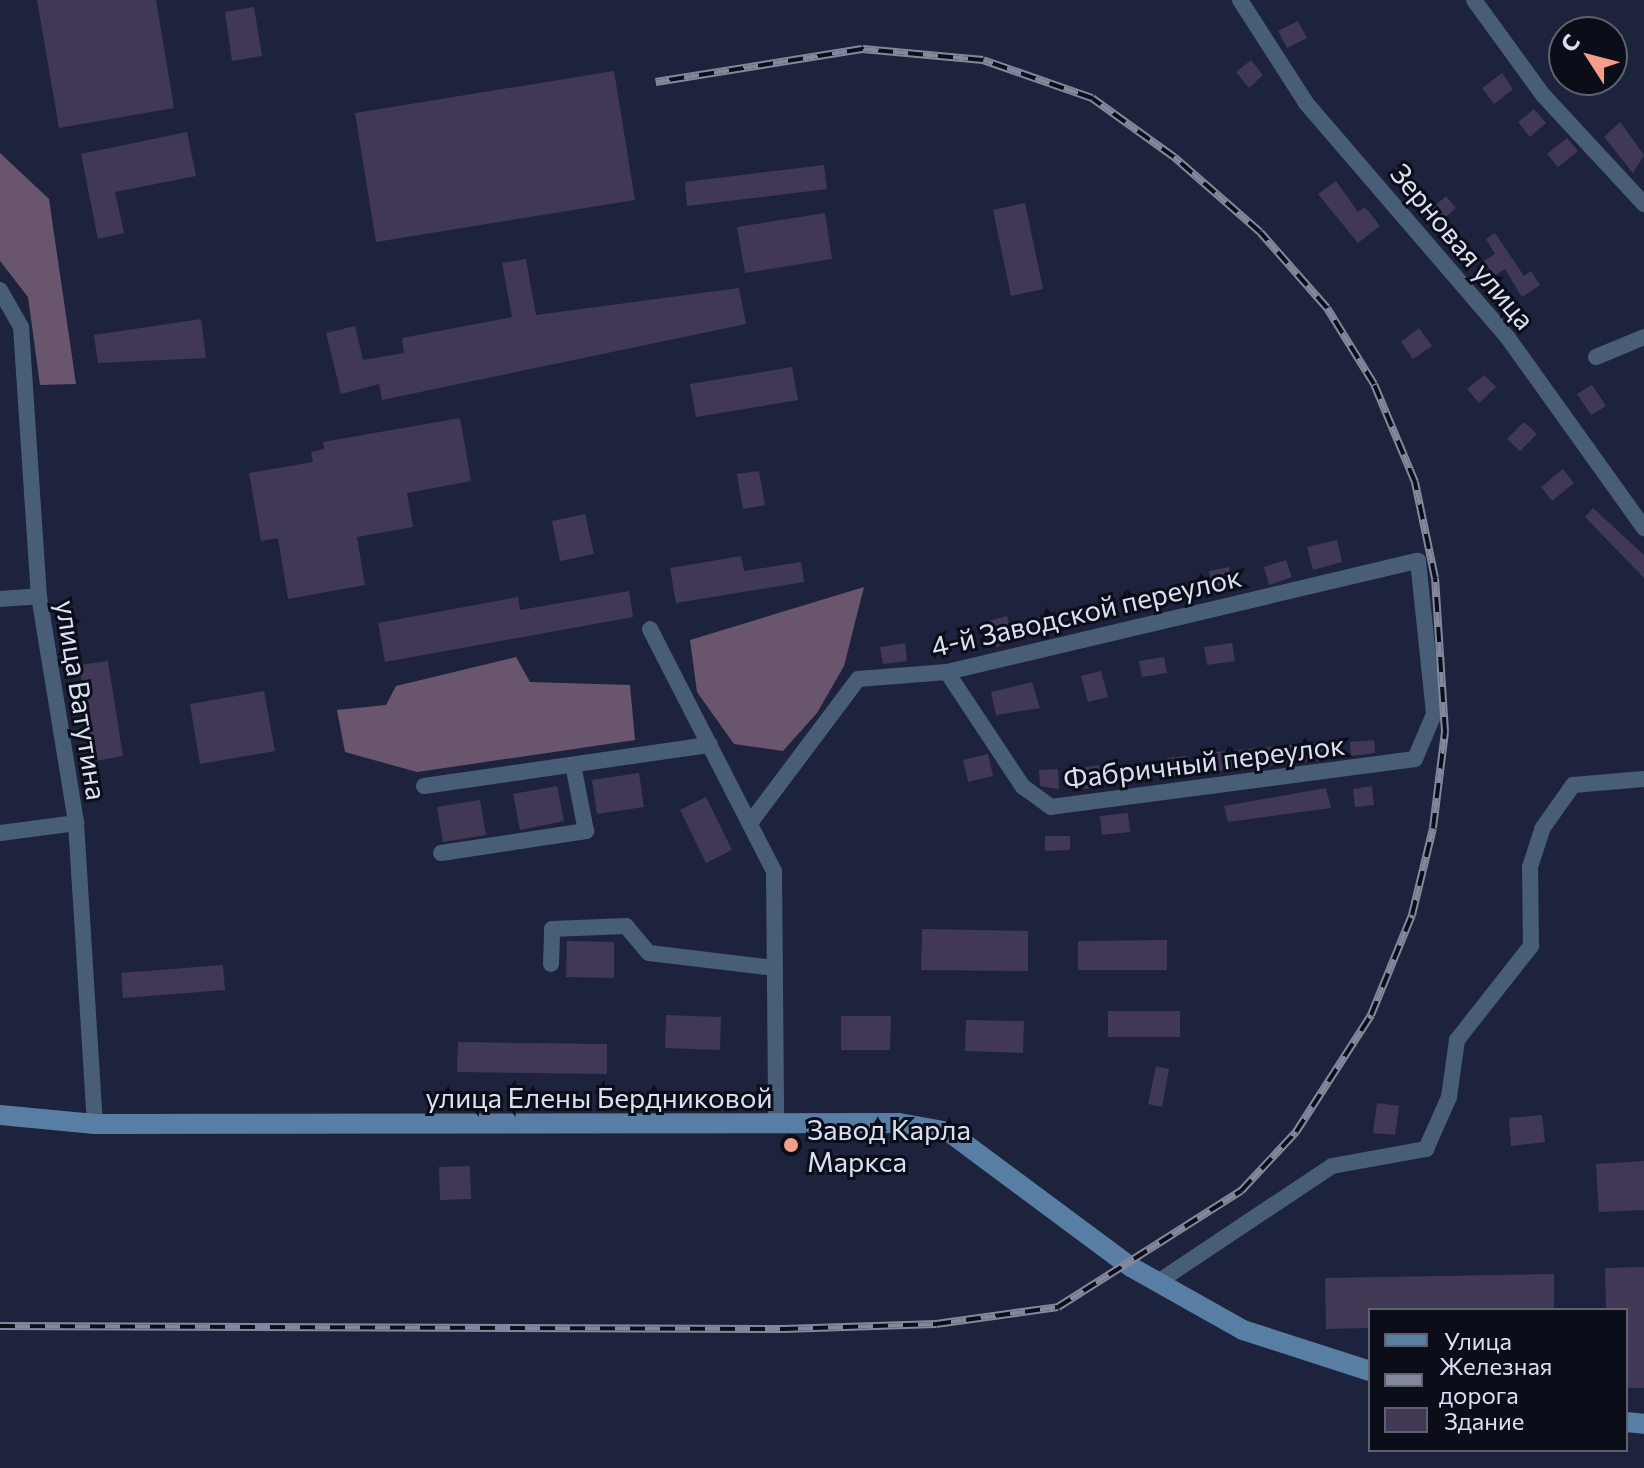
<!DOCTYPE html>
<html>
<head>
<meta charset="utf-8">
<style>
	body { margin:0 }
	#map { position:relative; width:1644px; height:1468px; overflow:hidden; background:#1e233d; font-family:Commissioner,sans-serif }
	div>[style] { position:absolute }
	[style*='--x'] { left:calc(var(--x)*1px); top:calc(var(--y)*1px); width:calc(var(--w)*1px); rotate:calc(var(--a)*1deg) }
	.forest>* { inset:0; background:#69556d }
	.building>* { inset:0; background:#403854 }
	.street>* { height:16px; margin:-8px; padding:0 8px; transform-origin:8px; border-radius:8px; background:#475e76 }
	.secondary>* { height:20px; margin:-10px; padding:0 10px; transform-origin:10px; border-radius:10px; background:#597ea3 }
	.rail>* { height:8px; margin-top:-4px; transform-origin:0; background:repeating-linear-gradient(90deg,#0b0e19 0 15px,#83889d 0 30px); box-sizing:border-box; border-block:2px solid #83889d }
	.dots>* { width:22px; height:22px; translate:-50% -50%; box-sizing:border-box; border:4px solid #0b0e19; border-radius:50% }
	span { translate:-50% -50%; white-space:nowrap; text-align:center; line-height:1.15; -webkit-text-stroke:6px #0b0e19; paint-order:stroke }
	.street-label { font-size:28px; color:#dbe0f1 }
	.poi-label { font-size:28px; color:#dbe0f1 }
	.left { translate:0 -50%; text-align:left }
	.legend { position:absolute; left:1368px; top:1308px; width:260px; height:144px; box-sizing:border-box; background:#0b0e19; border:2px solid #5e626f; margin:0; padding:10px 14px; list-style:none; font-size:24px; color:#dbe0f1 }
	.legend li { display:flex; align-items:center; gap:16px; height:40px }
	.legend b { width:40px; border:2px solid #5e626f }
	.north { position:absolute; left:1548px; top:16px; width:80px; height:80px; box-sizing:border-box; background:#0b0e19; border:2px solid #5e626f; border-radius:50%; rotate:306deg; font-size:22px; font-weight:700; line-height:32px; text-align:center; color:#dbe0f1 }
	.north::after { content:''; display:block; margin:auto; width:28px; height:36px; background:#f49e89; clip-path:polygon(50% 0,100% 100%,50% 72%,0 100%) }
</style>
</head>
<body>
<div id="map">
	<div class="forest">
		<i style="clip-path:polygon(0 153px,49px 199px,76px 384px,40px 385px,28px 297px,0 261px)"></i>
		<i style="clip-path:polygon(864px 587px,844px 666px,817px 713px,783px 751px,734px 744px,697px 692px,690px 640px)"></i>
		<i style="clip-path:polygon(516px 657px,530px 682px,630px 685px,635px 740px,417px 772px,345px 752px,337px 710px,386px 705px,396px 686px)"></i>
	</div>
	<div class="building">
		<i style="clip-path:polygon(37px 0,156px 0,174px 108px,59px 128px)"></i>
		<i style="clip-path:polygon(254px 7px,262px 56px,232px 61px,225px 12px)"></i>
		<i style="clip-path:polygon(1298px 21px,1307px 38px,1287px 48px,1278px 31px)"></i>
		<i style="clip-path:polygon(1251px 60px,1263px 75px,1249px 88px,1236px 72px)"></i>
		<i style="clip-path:polygon(614px 71px,635px 200px,376px 242px,355px 113px)"></i>
		<i style="clip-path:polygon(1502px 73px,1513px 89px,1494px 104px,1482px 88px)"></i>
		<i style="clip-path:polygon(1534px 109px,1546px 123px,1530px 137px,1518px 122px)"></i>
		<i style="clip-path:polygon(1620px 122px,1644px 155px,1633px 173px,1604px 137px)"></i>
		<i style="clip-path:polygon(187px 132px,196px 176px,115px 192px,124px 233px,98px 239px,81px 154px)"></i>
		<i style="clip-path:polygon(1567px 138px,1578px 151px,1558px 167px,1547px 154px)"></i>
		<i style="clip-path:polygon(824px 165px,827px 189px,687px 206px,685px 182px)"></i>
		<i style="clip-path:polygon(1336px 181px,1358px 212px,1365px 207px,1380px 226px,1358px 243px,1318px 194px)"></i>
		<i style="clip-path:polygon(1446px 196px,1456px 208px,1440px 222px,1430px 210px)"></i>
		<i style="clip-path:polygon(1025px 203px,1043px 289px,1011px 296px,993px 210px)"></i>
		<i style="clip-path:polygon(825px 213px,832px 259px,745px 273px,737px 227px)"></i>
		<i style="clip-path:polygon(1495px 233px,1524px 276px,1531px 271px,1540px 285px,1522px 297px,1505px 269px,1494px 276px,1484px 261px,1495px 254px,1486px 239px)"></i>
		<i style="clip-path:polygon(526px 259px,536px 315px,739px 288px,746px 324px,382px 400px,379px 384px,341px 394px,326px 333px,355px 326px,363px 360px,404px 353px,402px 338px,512px 317px,502px 263px)"></i>
		<i style="clip-path:polygon(201px 319px,206px 358px,98px 363px,94px 335px)"></i>
		<i style="clip-path:polygon(1419px 328px,1432px 346px,1413px 359px,1401px 342px)"></i>
		<i style="clip-path:polygon(792px 367px,798px 400px,696px 417px,690px 384px)"></i>
		<i style="clip-path:polygon(1484px 375px,1496px 387px,1479px 403px,1467px 389px)"></i>
		<i style="clip-path:polygon(1592px 385px,1606px 406px,1591px 415px,1577px 394px)"></i>
		<i style="clip-path:polygon(460px 418px,471px 481px,407px 493px,413px 527px,357px 537px,365px 585px,288px 599px,278px 538px,261px 541px,249px 473px,313px 462px,311px 452px,324px 449px,323px 442px)"></i>
		<i style="clip-path:polygon(1524px 422px,1537px 434px,1520px 451px,1507px 439px)"></i>
		<i style="clip-path:polygon(1563px 469px,1574px 483px,1552px 501px,1541px 487px)"></i>
		<i style="clip-path:polygon(759px 471px,765px 505px,743px 509px,737px 474px)"></i>
		<i style="clip-path:polygon(1593px 508px,1644px 555px,1644px 578px,1585px 517px)"></i>
		<i style="clip-path:polygon(585px 514px,594px 554px,560px 561px,552px 521px)"></i>
		<i style="clip-path:polygon(1337px 540px,1342px 562px,1313px 570px,1307px 547px)"></i>
		<i style="clip-path:polygon(741px 556px,744px 571px,801px 562px,804px 582px,676px 603px,670px 568px)"></i>
		<i style="clip-path:polygon(1286px 560px,1292px 577px,1269px 585px,1264px 567px)"></i>
		<i style="clip-path:polygon(1229px 567px,1233px 589px,1213px 593px,1209px 571px)"></i>
		<i style="clip-path:polygon(629px 591px,633px 617px,385px 662px,378px 623px,518px 597px,520px 610px)"></i>
		<i style="clip-path:polygon(1007px 616px,1015px 641px,996px 647px,989px 621px)"></i>
		<i style="clip-path:polygon(905px 643px,907px 661px,883px 664px,880px 647px)"></i>
		<i style="clip-path:polygon(1232px 643px,1235px 661px,1207px 665px,1204px 647px)"></i>
		<i style="clip-path:polygon(1164px 657px,1167px 673px,1142px 677px,1139px 661px)"></i>
		<i style="clip-path:polygon(108px 661px,123px 756px,95px 761px,79px 665px)"></i>
		<i style="clip-path:polygon(1101px 671px,1108px 697px,1088px 702px,1081px 676px)"></i>
		<i style="clip-path:polygon(1032px 682px,1040px 708px,996px 715px,991px 692px)"></i>
		<i style="clip-path:polygon(264px 691px,275px 751px,200px 764px,190px 704px)"></i>
		<i style="clip-path:polygon(1374px 740px,1375px 753px,1351px 756px,1350px 742px)"></i>
		<i style="clip-path:polygon(1322px 742px,1323px 760px,1218px 771px,1215px 752px)"></i>
		<i style="clip-path:polygon(988px 754px,993px 776px,968px 782px,963px 760px)"></i>
		<i style="clip-path:polygon(1187px 756px,1189px 775px,1169px 777px,1167px 758px)"></i>
		<i style="clip-path:polygon(1099px 765px,1102px 786px,1084px 789px,1081px 768px)"></i>
		<i style="clip-path:polygon(1058px 769px,1059px 789px,1040px 786px,1039px 770px)"></i>
		<i style="clip-path:polygon(639px 773px,644px 807px,597px 814px,592px 780px)"></i>
		<i style="clip-path:polygon(557px 786px,564px 821px,520px 830px,513px 794px)"></i>
		<i style="clip-path:polygon(1372px 786px,1374px 805px,1355px 807px,1353px 789px)"></i>
		<i style="clip-path:polygon(1326px 788px,1331px 808px,1228px 822px,1224px 806px)"></i>
		<i style="clip-path:polygon(706px 797px,732px 850px,706px 863px,680px 810px)"></i>
		<i style="clip-path:polygon(480px 800px,486px 835px,443px 842px,437px 807px)"></i>
		<i style="clip-path:polygon(1128px 813px,1130px 832px,1102px 835px,1100px 816px)"></i>
		<i style="clip-path:polygon(1045px 836px,1070px 836px,1070px 850px,1045px 851px)"></i>
		<i style="clip-path:polygon(922px 929px,1028px 931px,1028px 971px,921px 970px)"></i>
		<i style="clip-path:polygon(1167px 940px,1167px 970px,1078px 970px,1078px 941px)"></i>
		<i style="clip-path:polygon(567px 941px,614px 942px,614px 978px,566px 977px)"></i>
		<i style="clip-path:polygon(223px 965px,225px 990px,123px 998px,121px 973px)"></i>
		<i style="clip-path:polygon(1108px 1011px,1180px 1011px,1180px 1037px,1108px 1037px)"></i>
		<i style="clip-path:polygon(666px 1015px,721px 1017px,720px 1050px,665px 1048px)"></i>
		<i style="clip-path:polygon(841px 1016px,891px 1016px,890px 1050px,841px 1050px)"></i>
		<i style="clip-path:polygon(966px 1020px,1024px 1021px,1023px 1053px,965px 1051px)"></i>
		<i style="clip-path:polygon(458px 1042px,607px 1044px,607px 1074px,457px 1072px)"></i>
		<i style="clip-path:polygon(1156px 1066px,1169px 1069px,1162px 1107px,1148px 1104px)"></i>
		<i style="clip-path:polygon(1377px 1103px,1399px 1106px,1395px 1135px,1373px 1133px)"></i>
		<i style="clip-path:polygon(1542px 1115px,1545px 1142px,1511px 1146px,1509px 1118px)"></i>
		<i style="clip-path:polygon(1644px 1161px,1644px 1210px,1599px 1212px,1596px 1164px)"></i>
		<i style="clip-path:polygon(470px 1166px,471px 1199px,440px 1200px,439px 1167px)"></i>
		<i style="clip-path:polygon(1644px 1267px,1644px 1388px,1626px 1388px,1626px 1310px,1606px 1310px,1605px 1268px)"></i>
		<i style="clip-path:polygon(1554px 1274px,1554px 1310px,1370px 1310px,1370px 1328px,1326px 1329px,1325px 1278px)"></i>
	</div>
	<div class="street">
		<i style="--x:1240;--y:0;--w:122;--a:57.3"></i>
		<i style="--x:1306;--y:103;--w:310;--a:49.3"></i>
		<i style="--x:1508;--y:338;--w:234;--a:54.4"></i>
		<i style="--x:1474;--y:0;--w:117;--a:54"></i>
		<i style="--x:1543;--y:95;--w:149;--a:47.2"></i>
		<i style="--x:0;--y:290;--w:43;--a:60.4"></i>
		<i style="--x:21;--y:327;--w:270;--a:86.2"></i>
		<i style="--x:39;--y:596;--w:230;--a:80.7"></i>
		<i style="--x:76;--y:823;--w:302;--a:86.4"></i>
		<i style="--x:1596;--y:357;--w:52;--a:-22.6"></i>
		<i style="--x:0;--y:599;--w:39;--a:-4"></i>
		<i style="--x:650;--y:629;--w:272;--a:62.9"></i>
		<i style="--x:774;--y:871;--w:252;--a:89.5"></i>
		<i style="--x:424;--y:786;--w:289;--a:-8.2"></i>
		<i style="--x:750;--y:823;--w:180;--a:-53.1"></i>
		<i style="--x:858;--y:679;--w:89;--a:-4.5"></i>
		<i style="--x:947;--y:672;--w:484;--a:-13.3"></i>
		<i style="--x:1418;--y:561;--w:154;--a:84"></i>
		<i style="--x:1434;--y:714;--w:49;--a:112.9"></i>
		<i style="--x:1415;--y:759;--w:367;--a:172.5"></i>
		<i style="--x:1051;--y:807;--w:34;--a:-144"></i>
		<i style="--x:1023;--y:787;--w:138;--a:-123.5"></i>
		<i style="--x:0;--y:833;--w:77;--a:-7.5"></i>
		<i style="--x:441;--y:853;--w:147;--a:-8.6"></i>
		<i style="--x:586;--y:831;--w:67;--a:-101.1"></i>
		<i style="--x:551;--y:964;--w:35;--a:-88"></i>
		<i style="--x:552;--y:929;--w:74;--a:-2.3"></i>
		<i style="--x:626;--y:926;--w:35;--a:50"></i>
		<i style="--x:649;--y:953;--w:127;--a:6.8"></i>
		<i style="--x:1158;--y:1282;--w:209;--a:-33.7"></i>
		<i style="--x:1332;--y:1166;--w:96;--a:-10.3"></i>
		<i style="--x:1426;--y:1149;--w:57;--a:-66.1"></i>
		<i style="--x:1449;--y:1097;--w:58;--a:-82"></i>
		<i style="--x:1457;--y:1040;--w:120;--a:-51.8"></i>
		<i style="--x:1531;--y:946;--w:79;--a:-90.7"></i>
		<i style="--x:1530;--y:867;--w:40;--a:-72"></i>
		<i style="--x:1542;--y:829;--w:54;--a:-54.8"></i>
		<i style="--x:1573;--y:785;--w:71;--a:-4.8"></i>
	</div>
	<div class="secondary">
		<i style="--x:0;--y:1115;--w:95;--a:5.4"></i>
		<i style="--x:95;--y:1124;--w:804;--a:-0.07"></i>
		<i style="--x:899;--y:1123;--w:51;--a:10.2"></i>
		<i style="--x:949;--y:1132;--w:227;--a:36.6"></i>
		<i style="--x:1131;--y:1267;--w:129;--a:29.4"></i>
		<i style="--x:1243;--y:1330;--w:133;--a:17.9"></i>
		<i style="--x:1626;--y:1422;--w:18;--a:6"></i>
	</div>
	<div class="rail">
		<i style="--x:0;--y:1326;--w:783;--a:0.22"></i>
		<i style="--x:783;--y:1329;--w:153;--a:-1.9"></i>
		<i style="--x:936;--y:1324;--w:123;--a:-7.9"></i>
		<i style="--x:1058;--y:1307;--w:217;--a:-32.4"></i>
		<i style="--x:1241;--y:1191;--w:81;--a:-47"></i>
		<i style="--x:1296;--y:1132;--w:139;--a:-57.3"></i>
		<i style="--x:1371;--y:1015;--w:108;--a:-67.7"></i>
		<i style="--x:1412;--y:915;--w:89;--a:-76.4"></i>
		<i style="--x:1433;--y:828;--w:97;--a:-82.9"></i>
		<i style="--x:1445;--y:732;--w:154;--a:-93.7"></i>
		<i style="--x:1435;--y:578;--w:98;--a:-101.8"></i>
		<i style="--x:1415;--y:482;--w:106;--a:-112.7"></i>
		<i style="--x:1374;--y:384;--w:89;--a:-121.7"></i>
		<i style="--x:1327;--y:308;--w:101;--a:-131.4"></i>
		<i style="--x:1260;--y:232;--w:114;--a:-138.9"></i>
		<i style="--x:1174;--y:157;--w:101;--a:-144.3"></i>
		<i style="--x:1092;--y:98;--w:115;--a:-160.8"></i>
		<i style="--x:983;--y:60;--w:121;--a:-174.8"></i>
		<i style="--x:862;--y:49;--w:209;--a:170.9"></i>
	</div>
	<div class="dots">
		<i style="left:791px;top:1145px;background:#f49e89"></i>
	</div>
	<div class="street-label">
		<span style="left:1463px;top:246px;rotate:50deg">Зерновая улица</span>
		<span style="left:1086px;top:611px;rotate:-13deg">4-й Заводской переулок</span>
		<span style="left:82px;top:700px;rotate:81deg">улица Ватутина</span>
		<span style="left:1204px;top:761px;rotate:-7deg">Фабричный переулок</span>
		<span style="left:599px;top:1097px">улица Елены Бердниковой</span>
	</div>
	<div class="poi-label">
		<span class="left" style="left:807px;top:1145px">Завод Карла<br>Маркса</span>
	</div>
	<ul class="legend">
	<li><b style="height:10px;background:#597ea3"></b>Улица</li>
	<li><b style="height:10px;background:#83889d"></b>Железная дорога</li>
	<li><b style="height:22px;background:#403854"></b>Здание</li>
	</ul>
	<div class="north">С</div>
</div>
</body>
</html>
